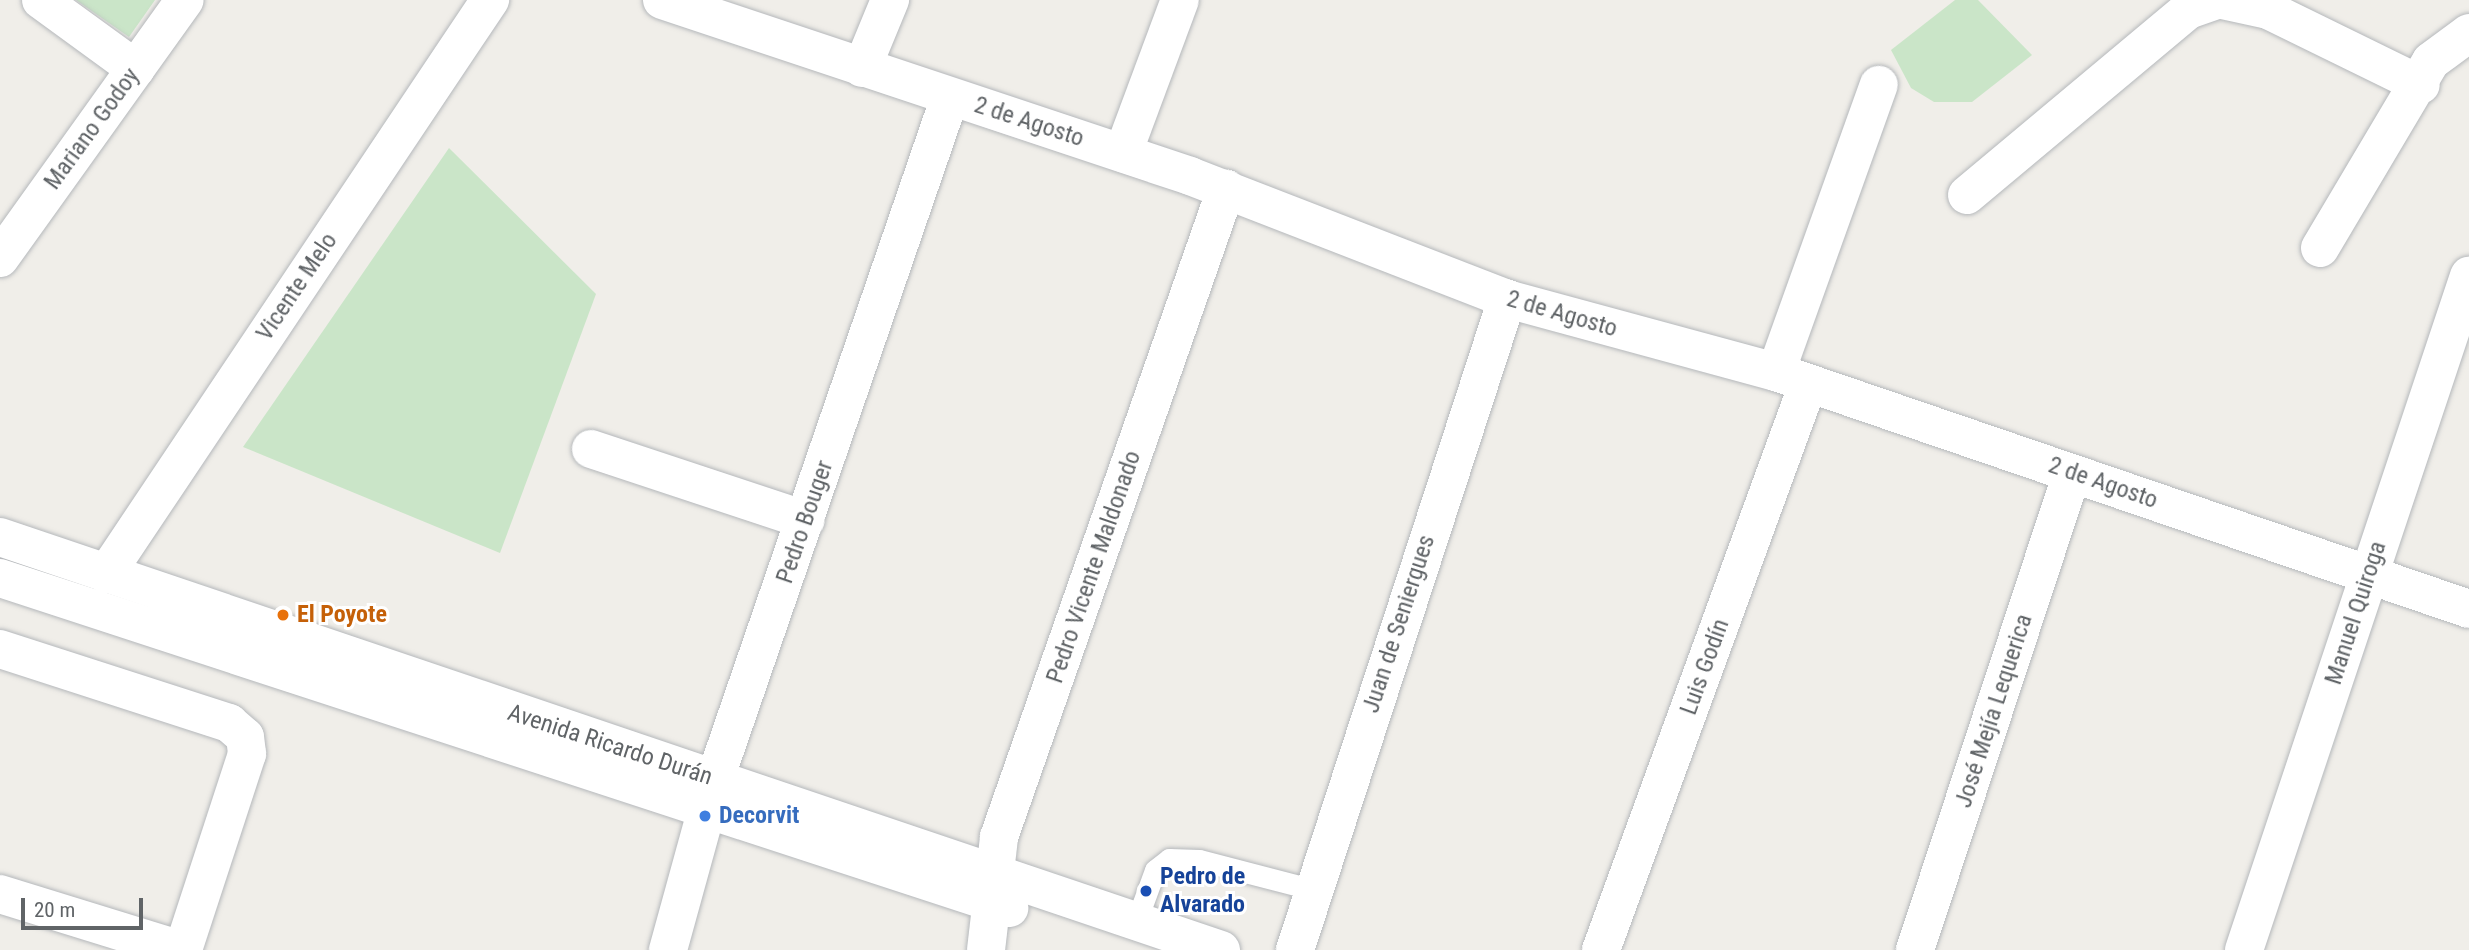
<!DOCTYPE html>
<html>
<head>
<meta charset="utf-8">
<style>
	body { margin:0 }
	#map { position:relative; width:2469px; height:950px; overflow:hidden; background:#f0eee9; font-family:"Roboto Condensed",sans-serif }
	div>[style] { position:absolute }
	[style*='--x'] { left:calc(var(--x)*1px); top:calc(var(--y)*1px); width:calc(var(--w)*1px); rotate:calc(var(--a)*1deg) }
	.green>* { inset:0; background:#cae5c8 }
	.roads { filter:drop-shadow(0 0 2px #b5b8bb) drop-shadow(0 0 2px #b5b8bb) }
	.lane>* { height:21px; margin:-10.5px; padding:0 10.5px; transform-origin:10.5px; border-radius:10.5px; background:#fff }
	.street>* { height:38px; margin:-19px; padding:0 19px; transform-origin:19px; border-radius:19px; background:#fff }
	.secondary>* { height:38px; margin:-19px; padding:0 19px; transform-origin:19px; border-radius:19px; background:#fff }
	.dots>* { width:19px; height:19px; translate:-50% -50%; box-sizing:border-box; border:4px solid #fff; border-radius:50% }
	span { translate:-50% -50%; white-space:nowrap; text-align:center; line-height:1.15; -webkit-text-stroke:6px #fff; paint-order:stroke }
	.street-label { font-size:24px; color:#606467 }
	.food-label { font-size:24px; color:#c56008; font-weight:700 }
	.left { translate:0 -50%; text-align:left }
	.shop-label { font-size:24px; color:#366cbe; font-weight:700 }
	.transit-label { font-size:24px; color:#164399; font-weight:700 }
	.scale { position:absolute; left:21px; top:898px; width:122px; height:32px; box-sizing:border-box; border:4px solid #606467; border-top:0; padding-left:9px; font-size:21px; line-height:24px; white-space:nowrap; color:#606467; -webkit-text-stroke:5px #fff; paint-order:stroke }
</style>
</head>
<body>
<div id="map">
	<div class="green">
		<i style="clip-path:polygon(76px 0,155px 0,129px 37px)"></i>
		<i style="clip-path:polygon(1955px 0,1978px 0,2032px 55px,1972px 102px,1934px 102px,1911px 88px,1891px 50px)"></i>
		<i style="clip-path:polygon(449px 148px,596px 294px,500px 553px,243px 447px)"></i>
	</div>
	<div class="roads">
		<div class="lane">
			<i style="--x:1136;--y:922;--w:55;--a:-69.9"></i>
			<i style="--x:1155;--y:870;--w:18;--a:-38"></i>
			<i style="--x:1169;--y:859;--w:30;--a:2"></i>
			<i style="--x:1199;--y:860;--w:116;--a:14.5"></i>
		</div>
		<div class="street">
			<i style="--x:41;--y:0;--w:117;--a:36"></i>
			<i style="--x:662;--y:0;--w:557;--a:18.43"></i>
			<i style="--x:1190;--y:176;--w:340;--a:21.2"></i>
			<i style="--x:1507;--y:299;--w:279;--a:15.2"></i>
			<i style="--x:1776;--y:372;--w:732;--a:18.88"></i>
			<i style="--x:2222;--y:0;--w:47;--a:12.3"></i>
			<i style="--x:2268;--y:10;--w:170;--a:26.1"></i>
			<i style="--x:862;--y:68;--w:74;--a:-67.6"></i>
			<i style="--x:1123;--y:153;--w:163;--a:-69.6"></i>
			<i style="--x:1967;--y:195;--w:288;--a:-39.9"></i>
			<i style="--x:2188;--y:10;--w:31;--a:-19"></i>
			<i style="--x:2320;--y:248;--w:217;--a:-59.3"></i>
			<i style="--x:2431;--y:61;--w:47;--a:-36.4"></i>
			<i style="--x:0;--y:258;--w:317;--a:-54.4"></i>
			<i style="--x:1776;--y:372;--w:305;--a:-70.3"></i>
			<i style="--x:591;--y:449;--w:226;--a:18.3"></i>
			<i style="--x:106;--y:574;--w:691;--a:-56.22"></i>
			<i style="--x:0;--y:649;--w:241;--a:17.9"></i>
			<i style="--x:229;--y:723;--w:21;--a:41"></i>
			<i style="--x:245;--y:737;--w:17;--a:83"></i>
			<i style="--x:247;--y:754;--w:206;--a:108.1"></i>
			<i style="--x:0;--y:894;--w:189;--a:17.2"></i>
			<i style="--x:668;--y:950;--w:177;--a:-74.6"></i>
			<i style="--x:715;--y:779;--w:721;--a:-70.99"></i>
			<i style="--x:986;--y:950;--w:114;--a:-83.4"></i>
			<i style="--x:999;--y:837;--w:687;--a:-70.69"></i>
			<i style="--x:1295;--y:950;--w:685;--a:-71.96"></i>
			<i style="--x:1601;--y:950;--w:603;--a:-69.91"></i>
			<i style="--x:1915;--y:950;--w:502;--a:-71.78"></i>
			<i style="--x:2244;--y:950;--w:711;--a:-71.54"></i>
		</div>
		<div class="secondary">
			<i style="--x:0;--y:537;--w:1289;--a:18.69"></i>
			<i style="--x:0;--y:578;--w:1062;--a:18.11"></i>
		</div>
	</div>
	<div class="dots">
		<i style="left:283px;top:615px;background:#e8710a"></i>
		<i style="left:705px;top:816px;background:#3f7fe0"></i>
		<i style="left:1146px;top:891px;background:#1a4fb4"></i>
	</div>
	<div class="street-label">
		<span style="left:1029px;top:122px;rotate:18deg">2 de Agosto</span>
		<span style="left:92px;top:129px;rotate:-54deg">Mariano Godoy</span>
		<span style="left:297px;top:287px;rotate:-56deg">Vicente Melo</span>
		<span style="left:1562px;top:314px;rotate:16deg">2 de Agosto</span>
		<span style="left:2103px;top:483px;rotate:19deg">2 de Agosto</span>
		<span style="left:805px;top:522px;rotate:-71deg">Pedro Bouger</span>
		<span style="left:1094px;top:567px;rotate:-71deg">Pedro Vicente Maldonado</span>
		<span style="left:2356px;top:613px;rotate:-72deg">Manuel Quiroga</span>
		<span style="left:1399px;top:624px;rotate:-72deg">Juan de Seniergues</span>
		<span style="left:1705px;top:667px;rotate:-70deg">Luis Godín</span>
		<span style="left:1994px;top:711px;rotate:-72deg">José Mejía Lequerica</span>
		<span style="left:610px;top:745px;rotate:18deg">Avenida Ricardo Durán</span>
	</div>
	<div class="food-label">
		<span class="left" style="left:297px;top:615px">El Poyote</span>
	</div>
	<div class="shop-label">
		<span class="left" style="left:719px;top:816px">Decorvit</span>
	</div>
	<div class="transit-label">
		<span class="left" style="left:1160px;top:891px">Pedro de<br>Alvarado</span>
	</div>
	<div class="scale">20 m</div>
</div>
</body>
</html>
